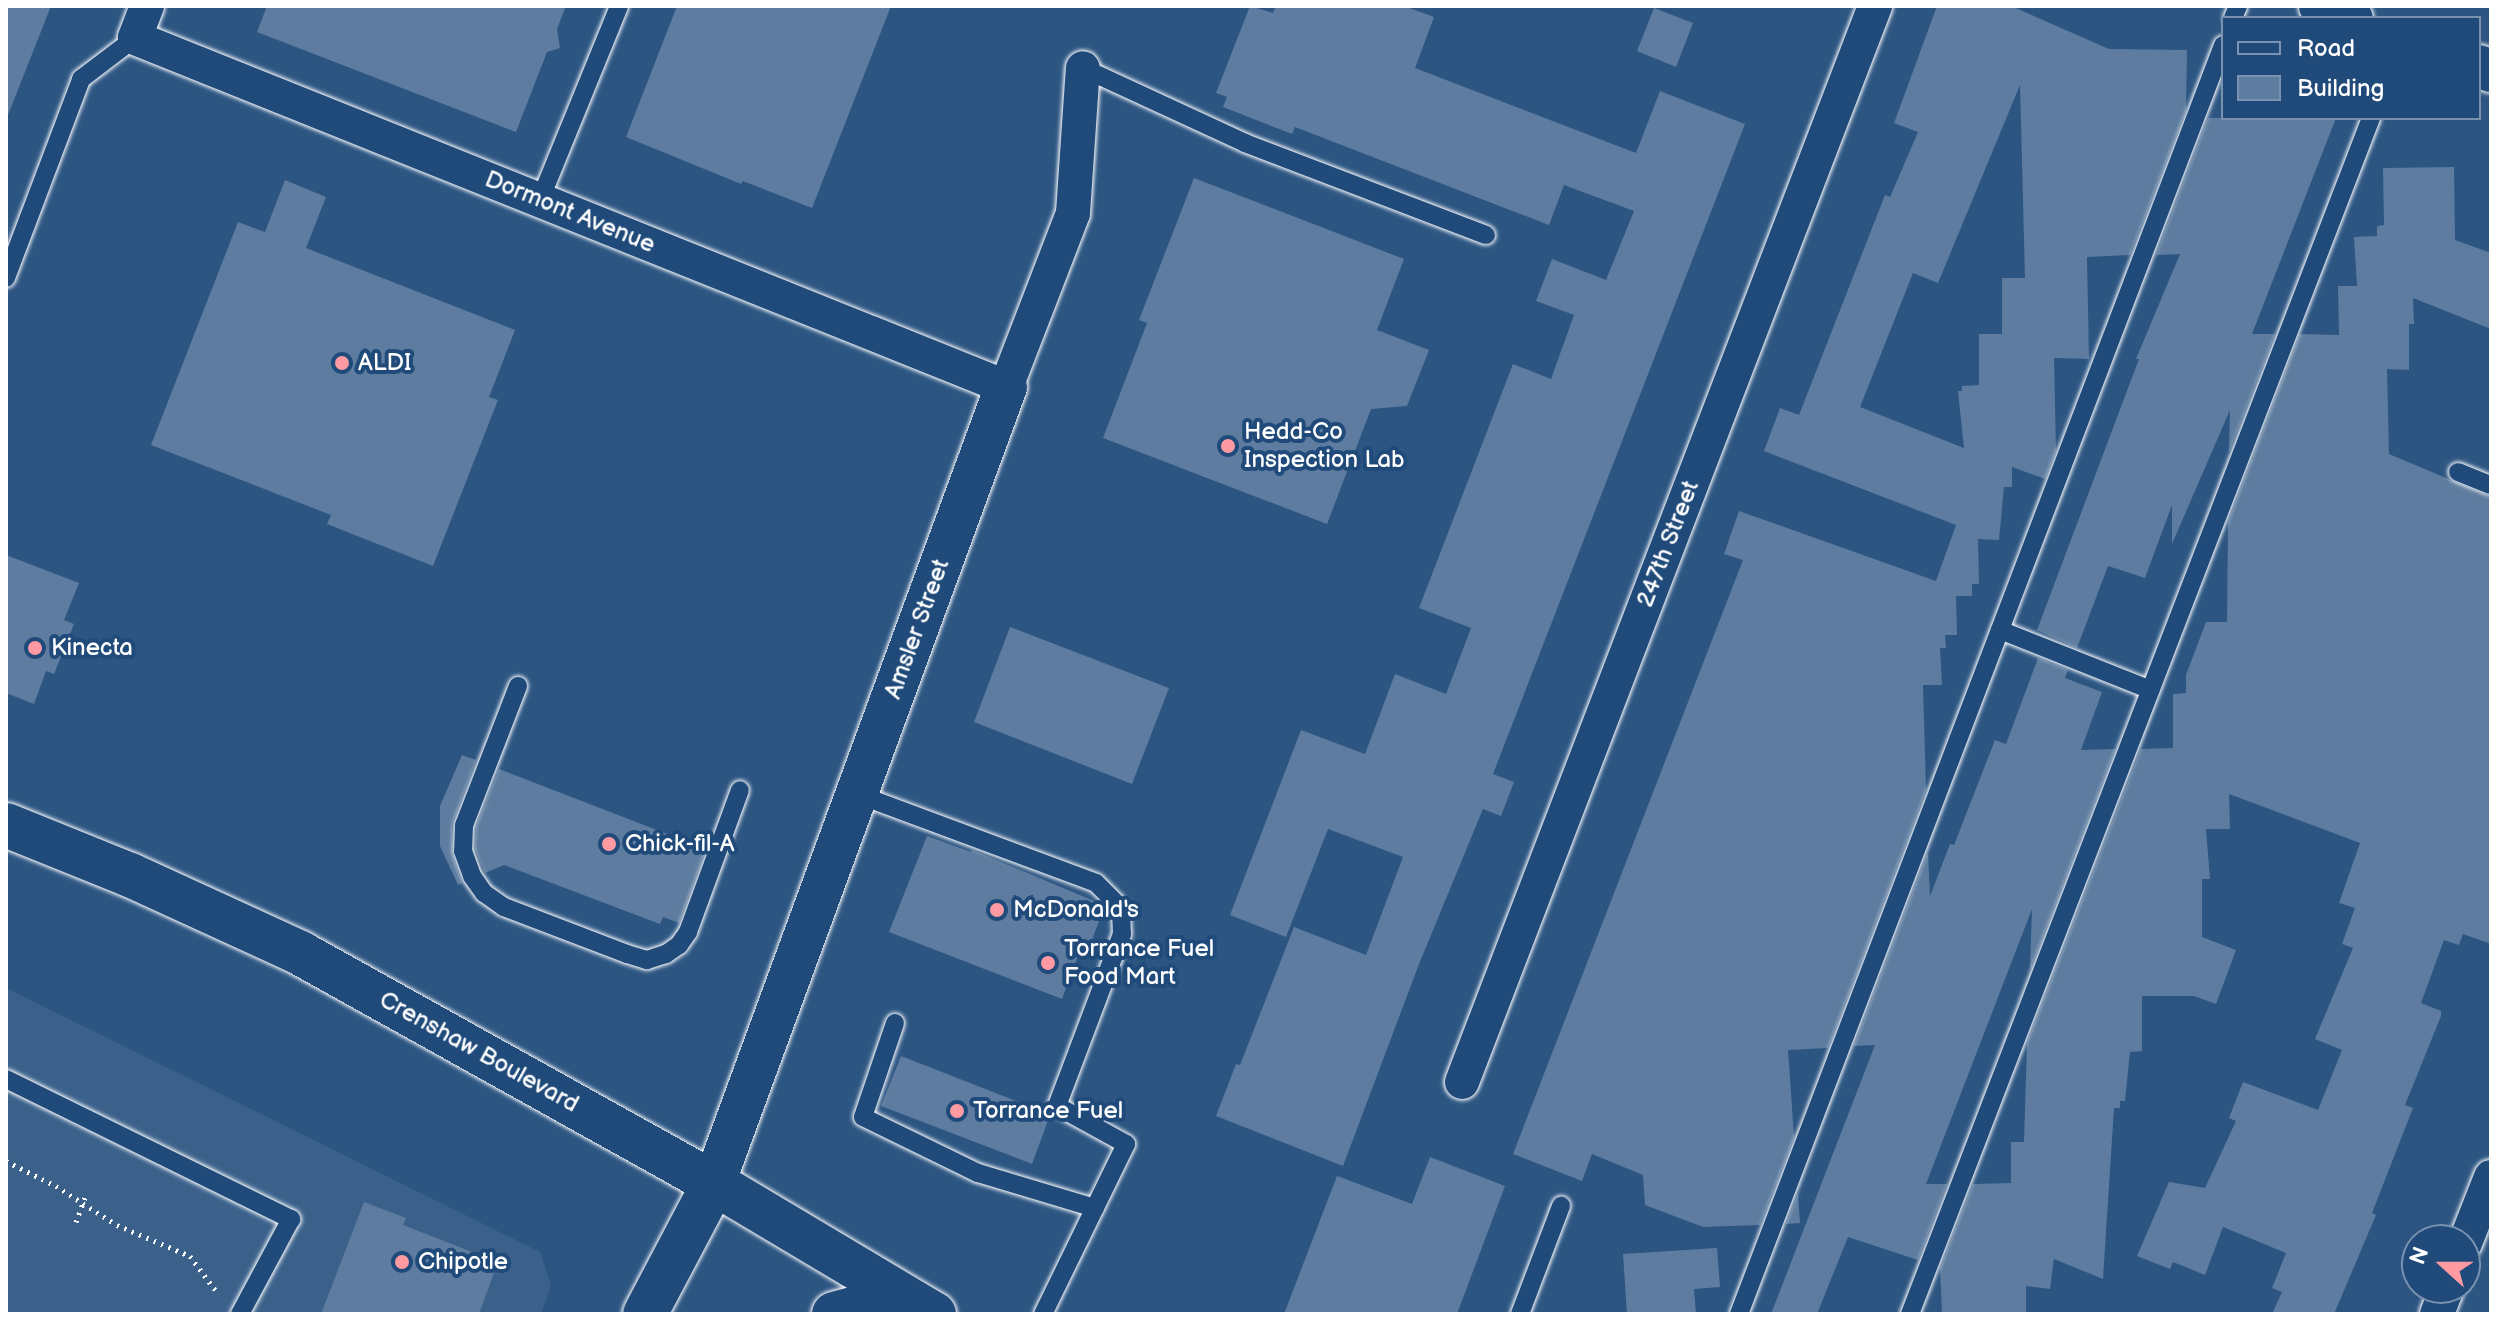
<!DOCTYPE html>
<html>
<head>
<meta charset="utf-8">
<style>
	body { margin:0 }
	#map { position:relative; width:2497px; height:1320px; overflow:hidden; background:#2c5582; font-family:"Balsamiq Sans",sans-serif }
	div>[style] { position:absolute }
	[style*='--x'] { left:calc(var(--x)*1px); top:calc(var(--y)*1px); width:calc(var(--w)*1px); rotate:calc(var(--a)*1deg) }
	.built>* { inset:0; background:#3b618b }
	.building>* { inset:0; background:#5e7c9f }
	.path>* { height:5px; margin-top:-2.5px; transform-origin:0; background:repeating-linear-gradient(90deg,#fff 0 2px,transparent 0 8px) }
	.roads { filter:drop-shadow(0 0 2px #fff) drop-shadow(0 0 2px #fff) }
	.service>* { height:18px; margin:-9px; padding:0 9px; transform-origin:9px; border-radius:9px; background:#1f4a7a }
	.minor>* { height:34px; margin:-17px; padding:0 17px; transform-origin:17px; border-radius:17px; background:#1f4a7a }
	.tertiary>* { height:42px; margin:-21px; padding:0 21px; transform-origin:21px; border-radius:21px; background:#1f4a7a }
	.secondary>* { height:44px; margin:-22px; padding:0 22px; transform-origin:22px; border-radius:22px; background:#1f4a7a }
	.primary>* { height:44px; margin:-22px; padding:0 22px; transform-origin:22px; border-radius:22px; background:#1f4a7a }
	.dots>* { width:22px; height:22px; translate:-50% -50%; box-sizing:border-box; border:4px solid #1f4a7a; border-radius:50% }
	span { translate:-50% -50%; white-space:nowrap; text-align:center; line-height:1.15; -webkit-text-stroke:8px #1f4a7a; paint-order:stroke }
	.street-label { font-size:24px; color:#fff }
	.poi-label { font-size:24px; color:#fff }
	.left { translate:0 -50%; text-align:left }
	.frame { position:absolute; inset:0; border:8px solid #fff; pointer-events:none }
	.legend { position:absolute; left:2221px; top:16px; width:260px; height:104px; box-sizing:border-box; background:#1f4a7a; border:2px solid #7992af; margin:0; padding:10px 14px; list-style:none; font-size:24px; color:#fff }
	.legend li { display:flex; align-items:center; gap:16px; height:40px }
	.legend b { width:40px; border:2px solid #7992af }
	.north { position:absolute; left:2401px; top:1224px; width:80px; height:80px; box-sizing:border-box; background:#1f4a7a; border:2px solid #7992af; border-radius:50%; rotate:291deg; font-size:22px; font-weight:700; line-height:32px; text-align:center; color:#fff }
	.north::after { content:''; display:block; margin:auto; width:28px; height:36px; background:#ff9aa2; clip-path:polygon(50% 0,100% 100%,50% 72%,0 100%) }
</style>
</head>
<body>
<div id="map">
	<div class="built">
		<i style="clip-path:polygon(6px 988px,540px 1252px,551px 1285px,541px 1314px,6px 1314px)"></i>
	</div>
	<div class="building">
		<i style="clip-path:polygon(6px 6px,51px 6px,8px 115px,6px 114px)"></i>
		<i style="clip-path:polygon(267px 6px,566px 6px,557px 29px,560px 48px,547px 52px,516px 132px,257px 32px)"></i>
		<i style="clip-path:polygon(677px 6px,891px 6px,812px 208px,743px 181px,741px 184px,626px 137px)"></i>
		<i style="clip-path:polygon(1250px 6px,1273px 13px,1276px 6px,1404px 6px,1434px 17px,1415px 68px,1636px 153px,1660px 91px,1745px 124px,1493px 774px,1514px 782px,1501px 816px,1483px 809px,1419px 964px,1343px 1166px,1216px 1116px,1236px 1064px,1240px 1065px,1294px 927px,1366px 955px,1403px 857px,1328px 829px,1286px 937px,1230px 915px,1301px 730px,1365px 754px,1395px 674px,1446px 694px,1471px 628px,1419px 608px,1513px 364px,1551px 379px,1574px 315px,1536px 301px,1552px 259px,1606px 280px,1634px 211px,1564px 185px,1549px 225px,1295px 127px,1292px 134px,1223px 107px,1227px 97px,1216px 93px)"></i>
		<i style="clip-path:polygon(evenodd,1937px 6px,2011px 6px,2109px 49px,2187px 50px,2186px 110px,2130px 255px,2087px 257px,2089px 359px,2054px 358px,2056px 450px,2045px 479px,2012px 467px,2012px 487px,2004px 487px,1999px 540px,1978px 539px,1979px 584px,1972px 584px,1972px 596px,1956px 596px,1957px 635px,1945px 635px,1946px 648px,1940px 648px,1942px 685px,1923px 685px,1926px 790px,1828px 1048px,1788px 1050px,1794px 1137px,1760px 1225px,1703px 1227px,1645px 1205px,1643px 1175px,1592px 1154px,1582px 1181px,1513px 1154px,1743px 560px,1724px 554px,1739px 511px,1936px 581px,1956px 525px,1764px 451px,1780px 408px,1799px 415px,1885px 195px,1890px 197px,1918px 132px,1894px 123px,1937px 6px,2020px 85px,2025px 278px,2002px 278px,2002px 334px,1979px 334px,1979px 385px,1962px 386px,1962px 391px,1958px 391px,1964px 448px,1860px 407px,1913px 273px,1938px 283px,2020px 85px)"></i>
		<i style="clip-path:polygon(1654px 8px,1693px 23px,1676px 67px,1637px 51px)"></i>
		<i style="clip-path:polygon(2208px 118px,2336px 118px,2252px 334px,2275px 334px,2229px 452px,2230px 410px,2172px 544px,2172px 505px,2145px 578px,2108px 566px,2077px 648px,2037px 630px,2139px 359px,2136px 359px,2180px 254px,2156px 255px)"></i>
		<i style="clip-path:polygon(2454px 167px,2455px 240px,2491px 253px,2491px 329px,2413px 298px,2414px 324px,2409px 324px,2409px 370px,2387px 369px,2389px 454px,2491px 497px,2491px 944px,2463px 934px,2459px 945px,2444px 940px,2421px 1003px,2441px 1011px,2441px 1016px,2405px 1105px,2413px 1108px,2372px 1213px,2376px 1215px,2334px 1314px,2272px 1314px,2282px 1292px,2272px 1288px,2286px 1253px,2223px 1227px,2205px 1275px,2173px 1262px,2170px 1269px,2137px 1256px,2169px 1182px,2205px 1188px,2236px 1121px,2229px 1118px,2243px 1082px,2318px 1110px,2342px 1050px,2315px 1039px,2353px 948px,2342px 944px,2355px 908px,2339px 903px,2360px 843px,2229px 794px,2230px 829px,2206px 829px,2210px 879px,2202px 879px,2202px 937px,2236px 950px,2216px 1004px,2194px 996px,2142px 996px,2142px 1051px,2130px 1052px,2125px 1101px,2120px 1101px,2120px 1108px,2114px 1108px,2103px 1279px,2054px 1259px,2050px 1289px,2026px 1286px,2026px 1314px,1942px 1314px,1940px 1269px,1973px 1184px,2011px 1183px,2011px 1142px,2024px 1142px,2027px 1043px,2141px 749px,2173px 748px,2173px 694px,2186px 693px,2186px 675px,2206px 622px,2227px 622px,2228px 522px,2300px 334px,2339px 335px,2338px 286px,2357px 286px,2354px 237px,2377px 236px,2377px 226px,2384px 225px,2383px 168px)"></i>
		<i style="clip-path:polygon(1194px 178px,1404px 259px,1377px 330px,1429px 350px,1407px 406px,1371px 409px,1327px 524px,1103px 438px,1147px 323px,1139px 320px)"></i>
		<i style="clip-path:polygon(285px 180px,326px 197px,306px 248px,515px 330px,489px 397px,498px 400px,433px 566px,327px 524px,331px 515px,151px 445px,238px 222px,265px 232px)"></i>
		<i style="clip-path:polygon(6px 555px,79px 583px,64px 620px,74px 624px,54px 674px,46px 671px,34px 704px,6px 693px)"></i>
		<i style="clip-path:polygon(1010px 627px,1169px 688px,1132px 784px,974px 722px)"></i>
		<i style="clip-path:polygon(2038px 658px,2068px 670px,2065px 678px,2102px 692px,2081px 750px,2115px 749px,2030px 970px,2032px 909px,1926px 1184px,1947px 1184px,1918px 1260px,1848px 1237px,1817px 1314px,1771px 1314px,1875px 1045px,1854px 1046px,1928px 852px,1930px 896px,1950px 844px,1954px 845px,1995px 740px,2006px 744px)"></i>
		<i style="clip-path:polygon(462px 755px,476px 760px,452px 824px,452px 854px,462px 883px,458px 885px,440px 846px,440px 806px)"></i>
		<i style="clip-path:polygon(499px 769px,706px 849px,679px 923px,663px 917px,660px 924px,504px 865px,485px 873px,475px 849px,476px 827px)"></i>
		<i style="clip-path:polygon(927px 836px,971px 852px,972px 850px,1099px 903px,1093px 919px,1099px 921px,1086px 956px,1079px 953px,1062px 999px,889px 932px)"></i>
		<i style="clip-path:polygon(901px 1056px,1047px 1113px,1050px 1115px,1032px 1164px,881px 1106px)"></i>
		<i style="clip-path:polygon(1430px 1157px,1505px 1186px,1457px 1314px,1284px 1314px,1337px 1176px,1412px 1204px)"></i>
		<i style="clip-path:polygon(1798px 1194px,1800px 1223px,1786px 1224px)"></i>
		<i style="clip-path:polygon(364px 1202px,406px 1218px,403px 1225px,498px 1262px,479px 1314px,321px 1314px)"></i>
		<i style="clip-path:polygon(1717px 1248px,1720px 1287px,1694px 1289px,1696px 1314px,1627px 1314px,1623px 1254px)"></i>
	</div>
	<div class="path">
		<i style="--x:6;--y:1161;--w:56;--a:26.6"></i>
		<i style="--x:56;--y:1186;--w:72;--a:32.6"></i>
		<i style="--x:117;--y:1225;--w:79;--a:23"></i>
		<i style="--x:190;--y:1256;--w:44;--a:53.4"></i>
		<i style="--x:76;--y:1222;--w:30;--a:-70"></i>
	</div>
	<div class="roads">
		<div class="service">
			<i style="--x:2233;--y:18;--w:13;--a:-67"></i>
			<i style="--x:1083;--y:68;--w:179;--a:24.8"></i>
			<i style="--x:1245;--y:143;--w:258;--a:20.9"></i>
			<i style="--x:540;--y:200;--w:209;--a:-67.8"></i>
			<i style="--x:6;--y:278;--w:213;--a:-69.3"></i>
			<i style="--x:81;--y:79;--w:68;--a:-37.2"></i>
			<i style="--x:2458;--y:472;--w:35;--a:22"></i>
			<i style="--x:2000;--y:630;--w:162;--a:21.7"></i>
			<i style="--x:518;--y:686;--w:149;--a:111.2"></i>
			<i style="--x:464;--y:825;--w:26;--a:92"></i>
			<i style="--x:463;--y:851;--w:27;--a:70"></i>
			<i style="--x:472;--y:876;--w:21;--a:55"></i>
			<i style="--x:484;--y:893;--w:24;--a:35"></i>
			<i style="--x:504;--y:907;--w:132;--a:20.9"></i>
			<i style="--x:627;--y:954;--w:21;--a:17"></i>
			<i style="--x:647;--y:960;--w:20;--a:-18"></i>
			<i style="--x:666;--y:954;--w:16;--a:-35"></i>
			<i style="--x:679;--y:945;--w:16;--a:-55"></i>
			<i style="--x:688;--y:932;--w:151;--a:-69.9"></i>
			<i style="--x:857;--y:794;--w:255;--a:20.4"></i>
			<i style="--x:1096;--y:883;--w:35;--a:45"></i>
			<i style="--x:1121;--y:908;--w:26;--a:88"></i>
			<i style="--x:1122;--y:934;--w:184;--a:110.7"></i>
			<i style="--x:1057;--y:1106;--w:79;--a:28.8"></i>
			<i style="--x:1126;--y:1144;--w:189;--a:116"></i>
			<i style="--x:895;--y:1023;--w:99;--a:108.8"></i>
			<i style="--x:863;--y:1117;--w:128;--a:26"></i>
			<i style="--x:978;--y:1173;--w:122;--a:16.7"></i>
			<i style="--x:6;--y:1079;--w:318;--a:26.2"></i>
			<i style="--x:291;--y:1219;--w:108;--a:118.2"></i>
			<i style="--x:1520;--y:1314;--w:116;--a:-69.2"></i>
			<i style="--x:1739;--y:1314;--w:1358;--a:-69.12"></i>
			<i style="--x:1910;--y:1314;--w:1282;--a:-68.92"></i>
		</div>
		<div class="minor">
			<i style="--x:147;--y:6;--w:34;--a:111"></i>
			<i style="--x:135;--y:38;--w:938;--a:21.84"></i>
			<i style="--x:1006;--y:387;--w:186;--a:-68.9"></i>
			<i style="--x:1073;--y:213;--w:145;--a:-86.1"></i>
			<i style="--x:1462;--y:1082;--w:1153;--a:-69"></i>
			<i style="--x:2465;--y:1243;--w:71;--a:-68.5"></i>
			<i style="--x:2437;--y:1314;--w:28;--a:-69"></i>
		</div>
		<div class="tertiary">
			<i style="--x:2320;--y:6;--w:34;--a:21"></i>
			<i style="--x:2479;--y:66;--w:13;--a:23"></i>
			<i style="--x:714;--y:1183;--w:848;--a:-69.86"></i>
		</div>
		<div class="secondary">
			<i style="--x:645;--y:1314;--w:148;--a:-62.2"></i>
			<i style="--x:834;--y:1314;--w:24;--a:-15"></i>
			<i style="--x:857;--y:1308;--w:77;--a:4.5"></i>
		</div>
		<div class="primary">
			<i style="--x:6;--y:825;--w:134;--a:22"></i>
			<i style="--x:130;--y:875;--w:187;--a:24.6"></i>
			<i style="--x:300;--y:953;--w:474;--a:29.1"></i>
			<i style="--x:714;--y:1183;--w:256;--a:30.8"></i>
		</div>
	</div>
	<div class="dots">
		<i style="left:342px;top:363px;background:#ff9aa2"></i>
		<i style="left:1228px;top:446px;background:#ff9aa2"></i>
		<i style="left:35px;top:648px;background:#ff9aa2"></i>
		<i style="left:609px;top:844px;background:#ff9aa2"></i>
		<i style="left:997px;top:910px;background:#ff9aa2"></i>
		<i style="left:1048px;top:963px;background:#ff9aa2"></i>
		<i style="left:957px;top:1111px;background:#ff9aa2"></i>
		<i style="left:402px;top:1262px;background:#ff9aa2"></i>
	</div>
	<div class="street-label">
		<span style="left:570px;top:212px;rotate:22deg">Dormont Avenue</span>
		<span style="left:1668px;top:544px;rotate:-69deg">247th Street</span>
		<span style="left:917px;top:629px;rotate:-70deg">Amsler Street</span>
		<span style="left:479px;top:1052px;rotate:29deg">Crenshaw Boulevard</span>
	</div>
	<div class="poi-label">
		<span class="left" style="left:358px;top:363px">ALDI</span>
		<span class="left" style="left:1244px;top:446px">Hedd-Co<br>Inspection Lab</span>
		<span class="left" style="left:51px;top:648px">Kinecta</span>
		<span class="left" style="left:625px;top:844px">Chick-fil-A</span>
		<span class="left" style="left:1013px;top:910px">McDonald's</span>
		<span class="left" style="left:1064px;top:963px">Torrance Fuel<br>Food Mart</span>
		<span class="left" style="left:973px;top:1111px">Torrance Fuel</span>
		<span class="left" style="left:418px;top:1262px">Chipotle</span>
	</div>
	<div class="frame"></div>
	<ul class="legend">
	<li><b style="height:10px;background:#1f4a7a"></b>Road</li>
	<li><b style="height:22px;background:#5e7c9f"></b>Building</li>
	</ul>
	<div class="north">N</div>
</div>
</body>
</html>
